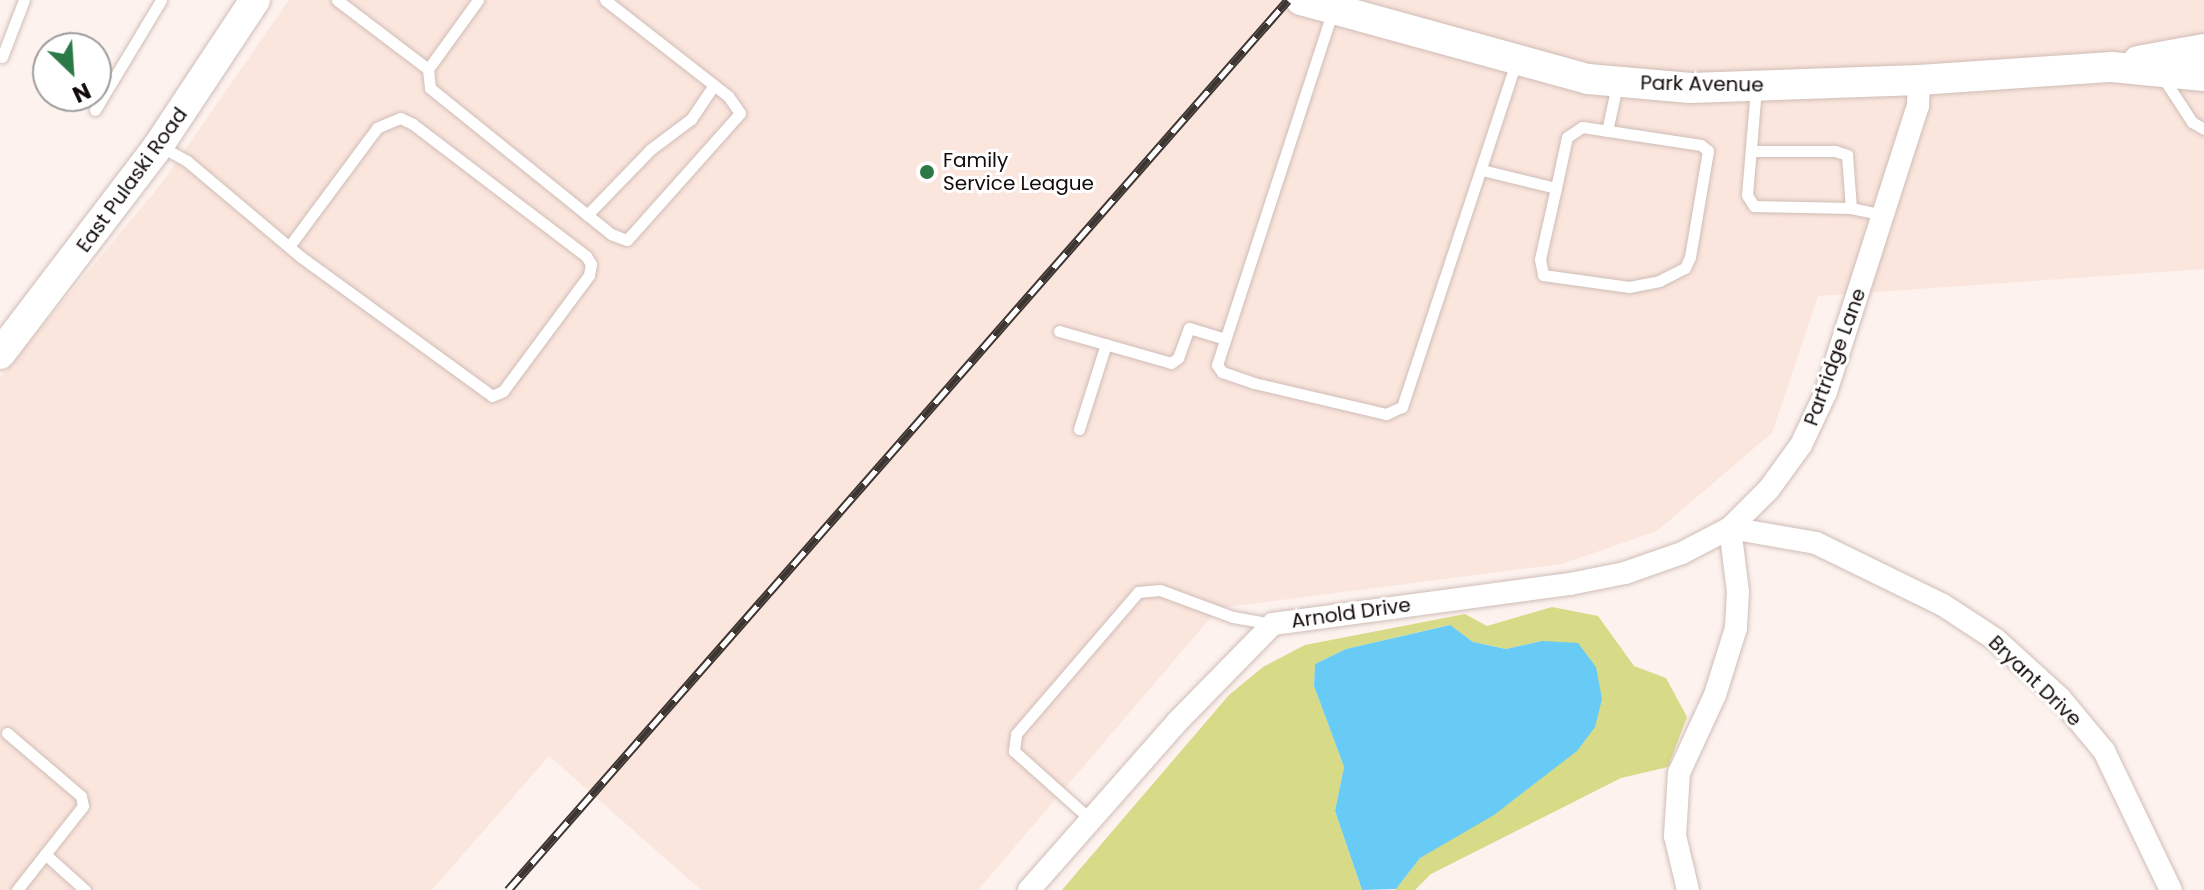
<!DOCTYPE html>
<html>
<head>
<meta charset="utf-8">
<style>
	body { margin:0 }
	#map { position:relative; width:2204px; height:890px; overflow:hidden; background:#fdf2ee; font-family:Poppins,sans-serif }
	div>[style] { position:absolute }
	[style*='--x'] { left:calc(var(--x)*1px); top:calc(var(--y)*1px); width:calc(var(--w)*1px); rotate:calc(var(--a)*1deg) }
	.built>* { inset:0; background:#fbe6de }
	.green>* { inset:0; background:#d7da86 }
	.water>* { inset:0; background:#68cbf5 }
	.roads { filter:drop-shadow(0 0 2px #cfbdb6) drop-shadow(0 0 2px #cfbdb6) }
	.lane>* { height:11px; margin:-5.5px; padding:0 5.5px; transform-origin:5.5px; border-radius:5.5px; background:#fff }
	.street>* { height:22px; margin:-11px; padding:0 11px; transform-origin:11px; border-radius:11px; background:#fff }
	.secondary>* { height:30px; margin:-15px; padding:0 15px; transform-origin:15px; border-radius:15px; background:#fff }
	.rail>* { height:9px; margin-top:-4.5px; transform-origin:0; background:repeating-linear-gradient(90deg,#fff 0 18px,#3c3532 0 36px); box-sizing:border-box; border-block:2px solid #3c3532 }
	.dots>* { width:22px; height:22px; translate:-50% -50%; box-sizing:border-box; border:4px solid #fff; border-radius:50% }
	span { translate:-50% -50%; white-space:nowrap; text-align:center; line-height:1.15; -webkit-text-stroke:6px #fff; paint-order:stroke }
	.street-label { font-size:20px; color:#100a08 }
	.poi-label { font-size:20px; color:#100a08 }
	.left { translate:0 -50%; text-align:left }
	.north { position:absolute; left:32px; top:32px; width:80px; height:80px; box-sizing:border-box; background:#fff; border:2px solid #9f9d9c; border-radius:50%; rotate:155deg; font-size:22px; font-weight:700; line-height:32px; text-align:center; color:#100a08 }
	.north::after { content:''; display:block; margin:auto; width:28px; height:36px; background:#2c7948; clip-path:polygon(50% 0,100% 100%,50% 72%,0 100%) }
</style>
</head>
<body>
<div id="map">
	<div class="built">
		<i style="clip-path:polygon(289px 0,2204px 0,2204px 269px,1818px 296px,1772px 433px,1657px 531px,1562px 564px,1219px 608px,978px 890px,701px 890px,549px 756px,432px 890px,0 890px,0 377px,161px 184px)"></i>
	</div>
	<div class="green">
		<i style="clip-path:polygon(1552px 607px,1598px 616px,1634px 666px,1666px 678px,1687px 717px,1668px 767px,1621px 778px,1431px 874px,1415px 890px,1395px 890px,1420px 858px,1449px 838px,1542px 641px,1506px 649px,1473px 642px,1449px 625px,1346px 649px,1315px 664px,1314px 686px,1344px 767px,1335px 811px,1362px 890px,1062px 890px,1229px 695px,1263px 667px,1305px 645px,1465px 614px,1487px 626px)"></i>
	</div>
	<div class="water">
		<i style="clip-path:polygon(1450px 625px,1473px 642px,1506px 649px,1542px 641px,1578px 643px,1596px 667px,1602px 699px,1595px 727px,1577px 751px,1494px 815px,1420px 858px,1396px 889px,1362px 890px,1335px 811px,1344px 767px,1314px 686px,1315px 664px,1346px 649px)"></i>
	</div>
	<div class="roads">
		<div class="lane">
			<i style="--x:337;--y:0;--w:114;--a:37.2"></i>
			<i style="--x:478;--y:0;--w:85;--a:125.9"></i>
			<i style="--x:428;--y:69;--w:19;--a:84"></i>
			<i style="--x:430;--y:88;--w:233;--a:38.9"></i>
			<i style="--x:611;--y:234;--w:17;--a:21"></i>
			<i style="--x:627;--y:240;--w:170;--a:-48.3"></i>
			<i style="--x:740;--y:113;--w:21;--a:-125"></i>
			<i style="--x:728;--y:96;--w:156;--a:-142"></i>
			<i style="--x:1333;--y:10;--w:373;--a:108.1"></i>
			<i style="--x:1217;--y:365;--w:9;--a:54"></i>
			<i style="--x:1222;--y:372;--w:34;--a:19"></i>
			<i style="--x:1254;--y:383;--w:136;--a:13.2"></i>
			<i style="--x:1386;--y:414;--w:17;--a:-24"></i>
			<i style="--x:1402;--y:407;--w:363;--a:-71.7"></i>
			<i style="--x:2;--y:57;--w:61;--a:-68.9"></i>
			<i style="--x:2162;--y:76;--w:55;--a:56.9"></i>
			<i style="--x:2192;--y:122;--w:14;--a:30"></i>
			<i style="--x:1756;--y:88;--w:107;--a:94.8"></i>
			<i style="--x:1747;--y:195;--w:13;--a:58"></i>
			<i style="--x:1754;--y:206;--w:97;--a:1.2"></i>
			<i style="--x:1851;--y:208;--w:34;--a:12"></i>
			<i style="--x:95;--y:110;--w:128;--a:-59"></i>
			<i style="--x:1607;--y:131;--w:47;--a:-77.7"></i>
			<i style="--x:160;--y:146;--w:31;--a:29"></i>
			<i style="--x:187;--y:161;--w:149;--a:40.1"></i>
			<i style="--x:301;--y:257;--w:236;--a:36"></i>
			<i style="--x:492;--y:396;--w:12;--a:-24"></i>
			<i style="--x:503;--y:391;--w:144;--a:-53.4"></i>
			<i style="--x:589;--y:275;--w:11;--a:-80"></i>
			<i style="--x:591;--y:264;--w:9;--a:-122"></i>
			<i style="--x:586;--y:256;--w:218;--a:-142.7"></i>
			<i style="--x:413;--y:124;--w:14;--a:-155"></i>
			<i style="--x:400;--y:118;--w:25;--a:157"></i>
			<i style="--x:377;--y:128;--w:146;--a:126.6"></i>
			<i style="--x:1751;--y:151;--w:84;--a:0"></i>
			<i style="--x:1835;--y:151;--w:13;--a:18"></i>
			<i style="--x:1847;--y:155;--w:53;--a:85.7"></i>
			<i style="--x:1482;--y:170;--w:76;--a:13.7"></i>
			<i style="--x:1556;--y:188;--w:73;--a:102.7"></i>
			<i style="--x:1540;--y:259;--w:16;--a:79"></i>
			<i style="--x:1543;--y:275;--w:87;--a:7.9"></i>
			<i style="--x:1629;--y:287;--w:31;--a:-11"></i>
			<i style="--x:1659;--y:281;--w:29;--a:-27"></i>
			<i style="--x:1685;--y:268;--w:12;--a:-66"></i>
			<i style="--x:1690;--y:257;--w:108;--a:-80.4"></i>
			<i style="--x:1708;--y:151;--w:9;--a:-139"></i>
			<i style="--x:1701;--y:145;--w:120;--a:-171.4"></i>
			<i style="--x:1582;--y:127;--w:18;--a:146"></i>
			<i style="--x:1567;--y:137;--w:52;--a:102.2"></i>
			<i style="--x:587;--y:215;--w:92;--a:-45.9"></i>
			<i style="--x:651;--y:149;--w:50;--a:-36.9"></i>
			<i style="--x:691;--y:119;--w:41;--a:-55.9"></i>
			<i style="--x:1059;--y:331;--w:116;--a:15.9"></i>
			<i style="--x:1171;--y:363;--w:9;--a:-36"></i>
			<i style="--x:1178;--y:358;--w:32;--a:-70"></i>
			<i style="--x:1189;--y:328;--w:38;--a:17"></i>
			<i style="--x:1079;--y:429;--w:89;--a:-72.4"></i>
			<i style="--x:7;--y:733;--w:97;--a:40.4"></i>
			<i style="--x:81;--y:796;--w:10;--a:79"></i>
			<i style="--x:83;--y:806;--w:107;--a:128.2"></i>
			<i style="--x:1090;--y:819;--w:102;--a:-138.2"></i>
			<i style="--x:1014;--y:751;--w:17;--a:-83"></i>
			<i style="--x:1016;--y:734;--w:187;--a:-49.3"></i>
			<i style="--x:1138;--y:592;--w:22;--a:-5"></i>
			<i style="--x:1160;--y:590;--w:78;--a:20.3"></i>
			<i style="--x:1233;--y:617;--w:41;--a:9.9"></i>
			<i style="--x:45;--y:854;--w:54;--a:42"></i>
		</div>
		<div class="street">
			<i style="--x:1029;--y:890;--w:224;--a:-48.6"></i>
			<i style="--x:1177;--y:722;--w:137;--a:-45.6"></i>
			<i style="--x:1273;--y:624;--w:300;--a:-7.7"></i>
			<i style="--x:1570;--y:584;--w:56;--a:-11.3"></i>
			<i style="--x:1625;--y:573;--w:60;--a:-19.3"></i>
			<i style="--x:1682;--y:553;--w:54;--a:-27.5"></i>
			<i style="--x:1730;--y:528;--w:87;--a:9.9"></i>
			<i style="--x:1816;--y:543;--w:141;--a:26"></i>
			<i style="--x:1943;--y:605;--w:62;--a:33.2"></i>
			<i style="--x:1995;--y:639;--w:88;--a:42.2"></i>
			<i style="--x:2060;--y:698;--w:69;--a:50.3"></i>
			<i style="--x:2104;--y:751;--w:154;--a:64.3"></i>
			<i style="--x:1688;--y:890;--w:56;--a:-103.5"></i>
			<i style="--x:1675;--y:836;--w:63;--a:-86.4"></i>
			<i style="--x:1679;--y:773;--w:86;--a:-65.2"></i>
			<i style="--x:1715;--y:695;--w:70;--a:-72.6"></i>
			<i style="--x:1736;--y:628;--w:36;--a:-87"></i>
			<i style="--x:1738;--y:592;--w:64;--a:-97.1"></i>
			<i style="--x:1730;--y:528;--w:55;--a:-45"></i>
			<i style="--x:1769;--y:489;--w:54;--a:-54"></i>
			<i style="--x:1801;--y:445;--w:59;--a:-64.7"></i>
			<i style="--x:1826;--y:392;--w:300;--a:-72.2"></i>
			<i style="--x:1918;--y:106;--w:26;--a:-88"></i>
		</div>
		<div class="secondary">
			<i style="--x:1301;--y:0;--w:298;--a:15.4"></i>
			<i style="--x:1588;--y:79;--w:103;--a:5"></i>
			<i style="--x:1691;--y:88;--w:228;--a:-2"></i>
			<i style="--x:1919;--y:80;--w:193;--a:-3.9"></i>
			<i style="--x:2112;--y:67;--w:92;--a:5.6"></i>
			<i style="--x:2138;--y:61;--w:67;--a:-10.3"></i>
			<i style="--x:0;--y:354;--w:263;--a:-52.7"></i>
			<i style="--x:159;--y:145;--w:174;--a:-56.5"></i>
		</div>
	</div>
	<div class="rail">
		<i style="--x:508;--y:890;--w:1183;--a:-48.77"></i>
	</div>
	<div class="dots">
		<i style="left:927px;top:172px;background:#2c7948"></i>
	</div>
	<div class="street-label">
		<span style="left:1702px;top:84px;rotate:1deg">Park Avenue</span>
		<span style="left:132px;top:180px;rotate:-54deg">East Pulaski Road</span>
		<span style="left:1835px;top:357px;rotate:-70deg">Partridge Lane</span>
		<span style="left:1351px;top:613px;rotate:-8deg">Arnold Drive</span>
		<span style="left:2035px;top:681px;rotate:44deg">Bryant Drive</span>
	</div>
	<div class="poi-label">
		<span class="left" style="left:943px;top:172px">Family<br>Service League</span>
	</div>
	<div class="north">N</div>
</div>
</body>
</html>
